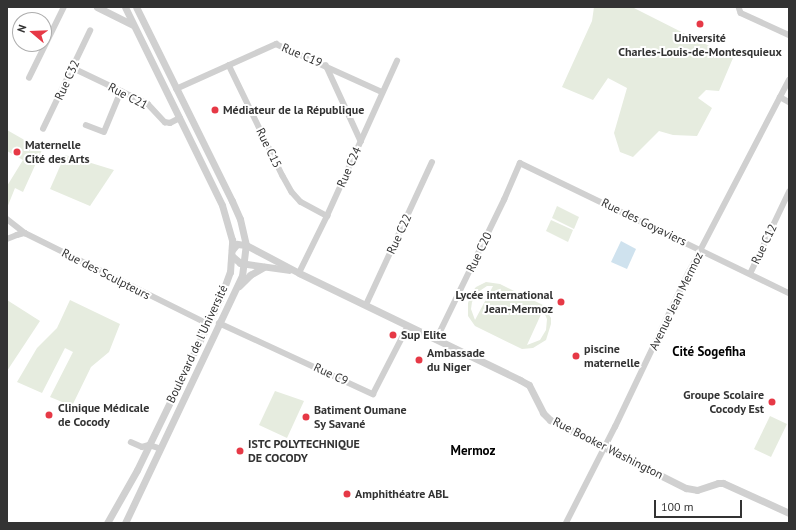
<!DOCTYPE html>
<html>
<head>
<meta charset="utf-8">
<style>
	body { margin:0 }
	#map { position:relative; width:796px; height:530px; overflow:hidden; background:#fff; font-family:"PT Sans",sans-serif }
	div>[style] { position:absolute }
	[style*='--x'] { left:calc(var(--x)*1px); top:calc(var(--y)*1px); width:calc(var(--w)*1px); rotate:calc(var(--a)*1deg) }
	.green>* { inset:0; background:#e6ecdf }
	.water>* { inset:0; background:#cfe2ee }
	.minor>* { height:5.5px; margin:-2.75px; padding:0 2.75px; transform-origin:2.75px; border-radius:2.75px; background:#d0d0d0 }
	.tertiary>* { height:7px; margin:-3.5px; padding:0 3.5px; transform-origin:3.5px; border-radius:3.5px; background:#d0d0d0 }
	.dots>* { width:11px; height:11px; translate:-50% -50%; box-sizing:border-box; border:2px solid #fff; border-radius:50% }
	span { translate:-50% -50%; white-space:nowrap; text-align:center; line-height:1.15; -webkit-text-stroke:4px #fff; paint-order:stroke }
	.poi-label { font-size:12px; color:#333; font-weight:700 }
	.left { translate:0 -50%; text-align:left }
	.right { translate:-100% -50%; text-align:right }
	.street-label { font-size:12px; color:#333 }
	.neighbourhood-label { font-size:13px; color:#000; font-weight:700 }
	.frame { position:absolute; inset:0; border:8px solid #333; pointer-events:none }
	.north { position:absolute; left:12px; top:12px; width:40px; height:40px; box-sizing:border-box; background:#fff; border:1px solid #adadad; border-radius:50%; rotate:289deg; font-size:11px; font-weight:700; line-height:16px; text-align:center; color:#333 }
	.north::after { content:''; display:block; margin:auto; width:14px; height:18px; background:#e63946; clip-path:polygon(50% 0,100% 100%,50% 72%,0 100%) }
	.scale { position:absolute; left:654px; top:500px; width:88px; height:18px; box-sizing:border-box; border:2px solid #333; border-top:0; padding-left:5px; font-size:12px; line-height:14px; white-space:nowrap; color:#333; -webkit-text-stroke:3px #fff; paint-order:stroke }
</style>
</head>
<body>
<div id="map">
	<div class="green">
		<i style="clip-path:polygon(594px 7px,632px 7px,733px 58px,719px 91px,706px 90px,698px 98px,712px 108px,697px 136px,673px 135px,659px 131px,633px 157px,620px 152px,614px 133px,627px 88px,608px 78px,593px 100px,562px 87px,592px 21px)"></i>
		<i style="clip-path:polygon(7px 130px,42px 150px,23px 192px,15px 188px,7px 208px,7px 186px,23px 160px,7px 151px)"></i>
		<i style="clip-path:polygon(65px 155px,114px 170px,90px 206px,50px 189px)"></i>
		<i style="clip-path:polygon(557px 206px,579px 217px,574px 229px,552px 218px)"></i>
		<i style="clip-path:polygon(551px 220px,573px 230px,568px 242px,546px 231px)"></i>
		<i style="clip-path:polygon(evenodd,486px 282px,500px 284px,543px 305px,551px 318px,551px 324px,546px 340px,533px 348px,522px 349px,475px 326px,468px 316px,468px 303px,472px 292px,476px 287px,486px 282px,487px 286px,493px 286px,475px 320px,471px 309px,472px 302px,478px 292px,487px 286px,486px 282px,543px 310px,547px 319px,546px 330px,540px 340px,527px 345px,543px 310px)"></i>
		<i style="clip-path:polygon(7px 300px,40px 321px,7px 371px)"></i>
		<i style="clip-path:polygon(70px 300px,120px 324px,109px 352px,91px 367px,72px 406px,50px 397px,73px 352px,65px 348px,42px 393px,17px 382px,37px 348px,57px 328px)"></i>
		<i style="clip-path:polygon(275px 391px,304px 401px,287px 438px,259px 425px)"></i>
		<i style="clip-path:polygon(770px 416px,787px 424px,771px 457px,754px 449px)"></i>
	</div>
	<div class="water">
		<i style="clip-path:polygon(621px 241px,636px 249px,627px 269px,611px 262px)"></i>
	</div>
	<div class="minor">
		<i style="--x:739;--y:7;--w:6;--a:72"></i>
		<i style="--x:741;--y:13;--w:53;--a:24.6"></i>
		<i style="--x:229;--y:65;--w:123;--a:64.1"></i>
		<i style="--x:283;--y:176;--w:18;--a:61"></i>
		<i style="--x:292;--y:192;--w:13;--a:48"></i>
		<i style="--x:301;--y:202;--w:30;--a:28"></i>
		<i style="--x:326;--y:65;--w:84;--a:65.3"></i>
		<i style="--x:73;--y:68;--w:83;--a:25.6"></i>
		<i style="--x:148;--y:104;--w:25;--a:47"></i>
		<i style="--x:165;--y:122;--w:5;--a:11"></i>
		<i style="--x:170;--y:123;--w:11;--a:-27"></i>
		<i style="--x:29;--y:78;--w:79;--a:-63.8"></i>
		<i style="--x:176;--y:89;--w:110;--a:-24.2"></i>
		<i style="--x:276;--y:44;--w:116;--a:24.4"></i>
		<i style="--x:780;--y:97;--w:10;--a:29"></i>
		<i style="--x:86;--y:125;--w:19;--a:21"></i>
		<i style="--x:104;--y:132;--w:44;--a:-67.5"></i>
		<i style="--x:43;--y:129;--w:109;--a:-64.4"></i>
		<i style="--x:7;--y:219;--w:23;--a:38"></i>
		<i style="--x:25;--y:233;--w:204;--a:26.4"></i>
		<i style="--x:7;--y:239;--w:11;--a:-22"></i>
		<i style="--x:17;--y:235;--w:8;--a:-14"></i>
		<i style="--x:299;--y:273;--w:64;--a:-63.8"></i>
		<i style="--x:327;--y:216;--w:170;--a:-65.7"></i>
		<i style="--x:750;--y:274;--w:91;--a:-64.6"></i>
		<i style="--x:366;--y:305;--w:157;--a:-65.2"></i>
		<i style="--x:219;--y:323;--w:170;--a:24.8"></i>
		<i style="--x:373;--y:394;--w:76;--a:-62.8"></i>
		<i style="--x:436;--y:340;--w:156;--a:-64.1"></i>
		<i style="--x:504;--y:200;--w:40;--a:-66.6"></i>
		<i style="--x:520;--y:163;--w:299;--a:25.8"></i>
		<i style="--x:131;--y:442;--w:12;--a:24"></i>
		<i style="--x:142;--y:447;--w:7;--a:-16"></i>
		<i style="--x:149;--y:445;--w:10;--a:17"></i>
		<i style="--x:566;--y:523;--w:108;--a:-63"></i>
		<i style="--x:615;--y:427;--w:172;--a:-64.5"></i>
		<i style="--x:689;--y:272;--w:216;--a:-62.5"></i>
	</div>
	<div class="tertiary">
		<i style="--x:97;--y:7;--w:40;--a:26.6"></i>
		<i style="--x:232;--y:250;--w:8;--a:-50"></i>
		<i style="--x:237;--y:244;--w:9;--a:6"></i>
		<i style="--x:246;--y:245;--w:60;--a:27.8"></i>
		<i style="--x:299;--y:273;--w:246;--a:25.8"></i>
		<i style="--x:520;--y:380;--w:10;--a:29"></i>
		<i style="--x:529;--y:385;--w:31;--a:63"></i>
		<i style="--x:543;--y:413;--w:10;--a:45"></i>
		<i style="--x:550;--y:420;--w:152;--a:26.6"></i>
		<i style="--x:686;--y:488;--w:11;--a:10"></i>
		<i style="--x:697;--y:490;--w:22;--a:-18"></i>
		<i style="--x:718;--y:483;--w:5;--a:0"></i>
		<i style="--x:723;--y:483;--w:72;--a:24.4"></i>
		<i style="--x:232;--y:256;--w:11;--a:41"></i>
		<i style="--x:240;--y:263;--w:49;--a:8.1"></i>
		<i style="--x:239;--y:286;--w:16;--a:-45"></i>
		<i style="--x:250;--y:275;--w:16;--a:-30"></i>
		<i style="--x:107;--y:523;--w:61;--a:-60.5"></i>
		<i style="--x:137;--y:470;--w:190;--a:-64.1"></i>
		<i style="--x:220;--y:299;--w:29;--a:-70"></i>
		<i style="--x:230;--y:272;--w:32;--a:-86"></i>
		<i style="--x:232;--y:240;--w:36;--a:-106"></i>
		<i style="--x:222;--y:205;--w:220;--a:-116.1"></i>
		<i style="--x:125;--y:523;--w:273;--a:-64.7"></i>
		<i style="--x:242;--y:276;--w:31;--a:-83"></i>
		<i style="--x:246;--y:245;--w:27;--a:-103"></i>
		<i style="--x:240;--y:219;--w:20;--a:-114"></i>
		<i style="--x:232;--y:201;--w:216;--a:-116.3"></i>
	</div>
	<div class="dots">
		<i style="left:700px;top:24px;background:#e63946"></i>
		<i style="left:215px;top:110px;background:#e63946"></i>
		<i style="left:17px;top:152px;background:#e63946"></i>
		<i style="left:561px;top:302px;background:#e63946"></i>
		<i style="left:393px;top:335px;background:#e63946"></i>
		<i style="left:576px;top:356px;background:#e63946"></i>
		<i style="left:419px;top:360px;background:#e63946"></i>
		<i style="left:772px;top:402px;background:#e63946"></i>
		<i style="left:49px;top:415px;background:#e63946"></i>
		<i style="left:306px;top:417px;background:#e63946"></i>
		<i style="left:240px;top:451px;background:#e63946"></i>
		<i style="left:347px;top:494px;background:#e63946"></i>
	</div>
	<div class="poi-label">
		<span style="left:700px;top:45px">Université<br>Charles-Louis-de-Montesquieux</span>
		<span class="left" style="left:223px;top:110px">Médiateur de la République</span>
		<span class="left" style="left:25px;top:152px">Maternelle<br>Cité des Arts</span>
		<span class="right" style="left:553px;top:302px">Lycée international<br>Jean-Mermoz</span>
		<span class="left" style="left:401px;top:335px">Sup Elite</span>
		<span class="left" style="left:584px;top:356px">piscine<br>maternelle</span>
		<span class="left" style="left:427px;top:360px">Ambassade<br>du Niger</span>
		<span class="right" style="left:764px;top:402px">Groupe Scolaire<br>Cocody Est</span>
		<span class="left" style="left:58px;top:415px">Clinique Médicale<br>de Cocody</span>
		<span class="left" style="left:314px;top:417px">Batiment Oumane<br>Sy Savané</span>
		<span class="left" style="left:248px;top:451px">ISTC POLYTECHNIQUE<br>DE COCODY</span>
		<span class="left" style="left:355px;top:494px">Amphithéatre ABL</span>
	</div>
	<div class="street-label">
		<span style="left:302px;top:55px;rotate:23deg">Rue C19</span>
		<span style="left:67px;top:80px;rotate:-65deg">Rue C32</span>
		<span style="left:128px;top:96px;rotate:28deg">Rue C21</span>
		<span style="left:269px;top:148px;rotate:64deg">Rue C15</span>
		<span style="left:349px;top:167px;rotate:-66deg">Rue C24</span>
		<span style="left:644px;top:222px;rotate:26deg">Rue des Goyaviers</span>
		<span style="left:399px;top:234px;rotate:-65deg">Rue C22</span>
		<span style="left:764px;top:244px;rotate:-64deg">Rue C12</span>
		<span style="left:479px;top:252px;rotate:-64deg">Rue C20</span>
		<span style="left:106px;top:274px;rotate:27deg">Rue des Sculpteurs</span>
		<span style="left:676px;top:301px;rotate:-64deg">Avenue Jean Mermoz</span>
		<span style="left:197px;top:344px;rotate:-65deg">Boulevard de l'Université</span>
		<span style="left:331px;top:374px;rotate:25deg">Rue C9</span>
		<span style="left:608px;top:448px;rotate:27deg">Rue Booker Washington</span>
	</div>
	<div class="neighbourhood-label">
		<span style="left:709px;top:352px">Cité Sogefiha</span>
		<span style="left:473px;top:451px">Mermoz</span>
	</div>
	<div class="frame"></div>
	<div class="north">N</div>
	<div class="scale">100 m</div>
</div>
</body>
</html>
